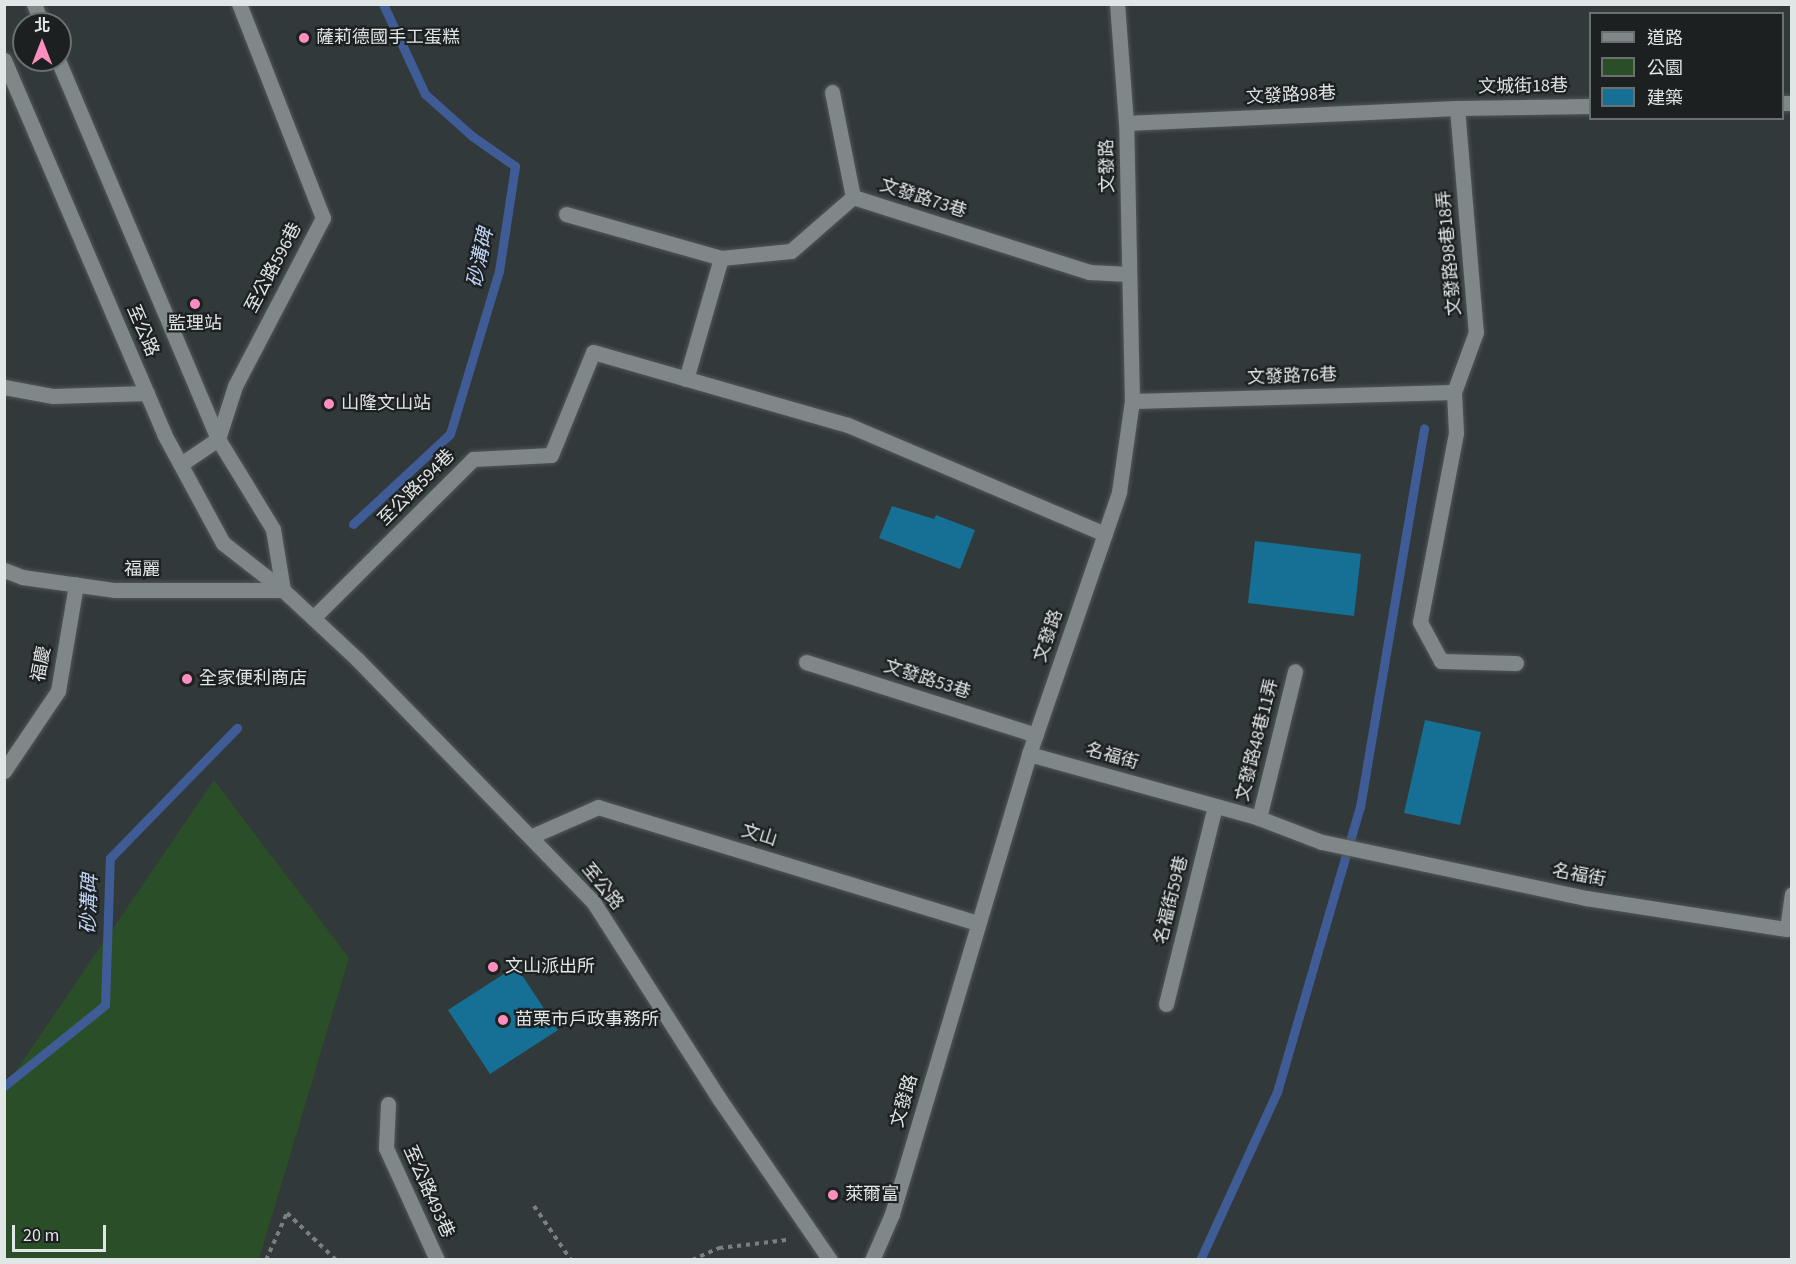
<!DOCTYPE html>
<html>
<head>
<meta charset="utf-8">
<style>
	body { margin:0 }
	#map { position:relative; width:1796px; height:1264px; overflow:hidden; background:#32393a; font-family:"Source Sans 3","Noto Sans TC",sans-serif }
	div>[style] { position:absolute }
	[style*='--x'] { left:calc(var(--x)*1px); top:calc(var(--y)*1px); width:calc(var(--w)*1px); rotate:calc(var(--a)*1deg) }
	.green>* { inset:0; background:#2a4e27 }
	.stream>* { height:9px; margin:-4.5px; padding:0 4.5px; transform-origin:4.5px; border-radius:4.5px; background:#405c96 }
	.building>* { inset:0; background:#167096 }
	.path>* { height:4px; margin-top:-2px; transform-origin:0; background:repeating-linear-gradient(90deg,#7a8080 0 4.5px,transparent 0 9px) }
	.roads { filter:drop-shadow(0 0 2px #515758) drop-shadow(0 0 2px #515758) }
	.minor>* { height:15px; margin:-7.5px; padding:0 7.5px; transform-origin:7.5px; border-radius:7.5px; background:#7f8788 }
	.dots>* { width:16px; height:16px; translate:-50% -50%; box-sizing:border-box; border:3px solid #1c2020; border-radius:50% }
	span { translate:-50% -50%; white-space:nowrap; text-align:center; line-height:1.15; -webkit-text-stroke:4.5px #1c2020; paint-order:stroke }
	.poi-label { font-size:18px; color:#e0e5e5 }
	.left { translate:0 -50%; text-align:left }
	.street-label { font-size:18px; color:#e0e5e5 }
	.water-label { font-size:20px; color:#c0d2f4; font-style:italic }
	.frame { position:absolute; inset:0; border:6px solid #e0e5e5; pointer-events:none }
	.legend { position:absolute; left:1589px; top:12px; width:195px; height:108px; box-sizing:border-box; background:#1c2020; border:2px solid #6a6f6f; margin:0; padding:8px 10px; list-style:none; font-size:18px; color:#e0e5e5 }
	.legend li { display:flex; align-items:center; gap:12px; height:30px }
	.legend b { width:30px; border:2px solid #6a6f6f }
	.north { position:absolute; left:12px; top:12px; width:60px; height:60px; box-sizing:border-box; background:#1c2020; border:2px solid #6a6f6f; border-radius:50%; rotate:0deg; font-size:16px; font-weight:700; line-height:24px; text-align:center; color:#e0e5e5 }
	.north::after { content:''; display:block; margin:auto; width:21px; height:27px; background:#fe8ebd; clip-path:polygon(50% 0,100% 100%,50% 72%,0 100%) }
	.scale { position:absolute; left:12px; top:1225px; width:94px; height:27px; box-sizing:border-box; border:3px solid #e0e5e5; border-top:0; padding-left:8px; font-size:18px; line-height:21px; white-space:nowrap; color:#e0e5e5; -webkit-text-stroke:4px #1c2020; paint-order:stroke }
</style>
</head>
<body>
<div id="map">
	<div class="green">
		<i style="clip-path:polygon(214px 780px,349px 958px,259px 1259px,5px 1259px,5px 1087px)"></i>
	</div>
	<div class="stream">
		<i style="--x:353;--y:524;--w:132;--a:-42.9"></i>
		<i style="--x:450;--y:434;--w:170;--a:-73.3"></i>
		<i style="--x:499;--y:271;--w:106;--a:-81.3"></i>
		<i style="--x:515;--y:166;--w:52;--a:-145.1"></i>
		<i style="--x:472;--y:136;--w:63;--a:-138.2"></i>
		<i style="--x:425;--y:94;--w:99;--a:-115"></i>
		<i style="--x:4;--y:1086;--w:129;--a:-38.7"></i>
		<i style="--x:105;--y:1005;--w:147;--a:-88.1"></i>
		<i style="--x:110;--y:858;--w:182;--a:-45.7"></i>
		<i style="--x:1200;--y:1260;--w:185;--a:-65.4"></i>
		<i style="--x:1277;--y:1092;--w:297;--a:-73.8"></i>
		<i style="--x:1360;--y:807;--w:384;--a:-80.4"></i>
	</div>
	<div class="building">
		<i style="clip-path:polygon(892px 506px,934px 519px,936px 515px,975px 530px,960px 569px,879px 538px)"></i>
		<i style="clip-path:polygon(1255px 541px,1361px 554px,1354px 616px,1248px 603px)"></i>
		<i style="clip-path:polygon(1425px 720px,1481px 732px,1460px 825px,1404px 813px)"></i>
		<i style="clip-path:polygon(516px 966px,558px 1030px,490px 1074px,448px 1010px)"></i>
	</div>
	<div class="path">
		<i style="--x:534;--y:1206;--w:65;--a:55.6"></i>
		<i style="--x:266;--y:1260;--w:51;--a:-65.9"></i>
		<i style="--x:287;--y:1213;--w:68;--a:43.8"></i>
		<i style="--x:692;--y:1260;--w:30;--a:-24"></i>
		<i style="--x:719;--y:1248;--w:68;--a:-6.7"></i>
	</div>
	<div class="roads">
		<div class="minor">
			<i style="--x:34;--y:4;--w:22;--a:68"></i>
			<i style="--x:4;--y:60;--w:407;--a:66.8"></i>
			<i style="--x:164;--y:434;--w:124;--a:61.6"></i>
			<i style="--x:223;--y:543;--w:76;--a:38.1"></i>
			<i style="--x:283;--y:590;--w:101;--a:43"></i>
			<i style="--x:357;--y:659;--w:340;--a:45.8"></i>
			<i style="--x:594;--y:903;--w:230;--a:57.4"></i>
			<i style="--x:718;--y:1097;--w:198;--a:55.5"></i>
			<i style="--x:58;--y:60;--w:411;--a:67.1"></i>
			<i style="--x:218;--y:439;--w:105;--a:58.6"></i>
			<i style="--x:273;--y:529;--w:62;--a:80.7"></i>
			<i style="--x:832;--y:92;--w:107;--a:78.7"></i>
			<i style="--x:1782;--y:103;--w:10;--a:0"></i>
			<i style="--x:1457;--y:108;--w:225;--a:85.2"></i>
			<i style="--x:1476;--y:332;--w:64;--a:110.1"></i>
			<i style="--x:1454;--y:392;--w:41;--a:87.2"></i>
			<i style="--x:1456;--y:433;--w:192;--a:100.8"></i>
			<i style="--x:1420;--y:622;--w:44;--a:61.7"></i>
			<i style="--x:1441;--y:661;--w:75;--a:1.5"></i>
			<i style="--x:1126;--y:123;--w:331;--a:-2.6"></i>
			<i style="--x:1457;--y:108;--w:133;--a:-0.9"></i>
			<i style="--x:566;--y:214;--w:161;--a:15.8"></i>
			<i style="--x:721;--y:258;--w:126;--a:106.1"></i>
			<i style="--x:721;--y:258;--w:70;--a:-5.7"></i>
			<i style="--x:791;--y:251;--w:82;--a:-41.1"></i>
			<i style="--x:853;--y:197;--w:248;--a:17.6"></i>
			<i style="--x:1089;--y:272;--w:40;--a:2.9"></i>
			<i style="--x:4;--y:387;--w:50;--a:10.4"></i>
			<i style="--x:53;--y:396;--w:94;--a:-1.8"></i>
			<i style="--x:1132;--y:401;--w:322;--a:-1.6"></i>
			<i style="--x:181;--y:464;--w:45;--a:-34"></i>
			<i style="--x:218;--y:439;--w:56;--a:-72.2"></i>
			<i style="--x:235;--y:386;--w:190;--a:-62.4"></i>
			<i style="--x:323;--y:218;--w:230;--a:-111.4"></i>
			<i style="--x:4;--y:570;--w:19;--a:21"></i>
			<i style="--x:22;--y:577;--w:94;--a:8"></i>
			<i style="--x:115;--y:590;--w:168;--a:0"></i>
			<i style="--x:313;--y:618;--w:226;--a:-44.8"></i>
			<i style="--x:473;--y:459;--w:78;--a:-2.9"></i>
			<i style="--x:551;--y:455;--w:111;--a:-67.8"></i>
			<i style="--x:593;--y:352;--w:265;--a:16"></i>
			<i style="--x:848;--y:425;--w:279;--a:23"></i>
			<i style="--x:806;--y:662;--w:241;--a:17.6"></i>
			<i style="--x:1029;--y:754;--w:239;--a:15.5"></i>
			<i style="--x:1259;--y:818;--w:67;--a:20.9"></i>
			<i style="--x:1322;--y:842;--w:270;--a:12"></i>
			<i style="--x:1586;--y:898;--w:203;--a:8.8"></i>
			<i style="--x:1787;--y:929;--w:35;--a:-82"></i>
			<i style="--x:4;--y:771;--w:97;--a:-56"></i>
			<i style="--x:58;--y:691;--w:108;--a:-80.4"></i>
			<i style="--x:1259;--y:818;--w:151;--a:-76.2"></i>
			<i style="--x:532;--y:836;--w:72;--a:-23.7"></i>
			<i style="--x:598;--y:807;--w:397;--a:17"></i>
			<i style="--x:1166;--y:1004;--w:204;--a:-76.1"></i>
			<i style="--x:388;--y:1104;--w:44;--a:92.6"></i>
			<i style="--x:386;--y:1148;--w:123;--a:65.5"></i>
			<i style="--x:872;--y:1260;--w:50;--a:-66.5"></i>
			<i style="--x:892;--y:1214;--w:480;--a:-73.4"></i>
			<i style="--x:1029;--y:754;--w:277;--a:-71"></i>
			<i style="--x:1119;--y:492;--w:92;--a:-81.9"></i>
			<i style="--x:1132;--y:401;--w:278;--a:-91.2"></i>
			<i style="--x:1126;--y:123;--w:119;--a:-94.3"></i>
		</div>
	</div>
	<div class="dots">
		<i style="left:304px;top:38px;background:#fe8ebd"></i>
		<i style="left:195px;top:304px;background:#fe8ebd"></i>
		<i style="left:329px;top:404px;background:#fe8ebd"></i>
		<i style="left:187px;top:679px;background:#fe8ebd"></i>
		<i style="left:493px;top:967px;background:#fe8ebd"></i>
		<i style="left:503px;top:1020px;background:#fe8ebd"></i>
		<i style="left:833px;top:1195px;background:#fe8ebd"></i>
	</div>
	<div class="poi-label">
		<span class="left" style="left:316px;top:38px">薩莉德國手工蛋糕</span>
		<span style="left:195px;top:324px">監理站</span>
		<span class="left" style="left:341px;top:404px">山隆文山站</span>
		<span class="left" style="left:199px;top:679px">全家便利商店</span>
		<span class="left" style="left:505px;top:967px">文山派出所</span>
		<span class="left" style="left:515px;top:1020px">苗栗市戶政事務所</span>
		<span class="left" style="left:845px;top:1195px">萊爾富</span>
	</div>
	<div class="street-label">
		<span style="left:1523px;top:87px;rotate:-1deg">文城街18巷</span>
		<span style="left:1291px;top:96px;rotate:-3deg">文發路98巷</span>
		<span style="left:1108px;top:166px;rotate:-91deg">文發路</span>
		<span style="left:923px;top:199px;rotate:18deg">文發路73巷</span>
		<span style="left:1450px;top:253px;rotate:-95deg">文發路98巷18弄</span>
		<span style="left:274px;top:268px;rotate:-62deg">至公路596巷</span>
		<span style="left:142px;top:331px;rotate:67deg">至公路</span>
		<span style="left:1292px;top:377px;rotate:-2deg">文發路76巷</span>
		<span style="left:417px;top:488px;rotate:-45deg">至公路594巷</span>
		<span style="left:142px;top:570px">福麗</span>
		<span style="left:1049px;top:636px;rotate:-71deg">文發路</span>
		<span style="left:42px;top:664px;rotate:-79deg">福慶</span>
		<span style="left:927px;top:680px;rotate:18deg">文發路53巷</span>
		<span style="left:1258px;top:740px;rotate:-76deg">文發路48巷11弄</span>
		<span style="left:1112px;top:757px;rotate:16deg">名福街</span>
		<span style="left:759px;top:836px;rotate:17deg">文山</span>
		<span style="left:1579px;top:876px;rotate:11deg">名福街</span>
		<span style="left:602px;top:887px;rotate:51deg">至公路</span>
		<span style="left:1172px;top:900px;rotate:-76deg">名福街59巷</span>
		<span style="left:905px;top:1101px;rotate:-74deg">文發路</span>
		<span style="left:428px;top:1192px;rotate:66deg">至公路493巷</span>
	</div>
	<div class="water-label">
		<span style="left:481px;top:258px;rotate:-78deg">砂溝碑</span>
		<span style="left:90px;top:904px;rotate:-88deg">砂溝碑</span>
	</div>
	<div class="frame"></div>
	<ul class="legend">
	<li><b style="height:8px;background:#7f8788"></b>道路</li>
	<li><b style="height:16px;background:#2a4e27"></b>公園</li>
	<li><b style="height:16px;background:#167096"></b>建築</li>
	</ul>
	<div class="north">北</div>
	<div class="scale">20 m</div>
</div>
</body>
</html>
